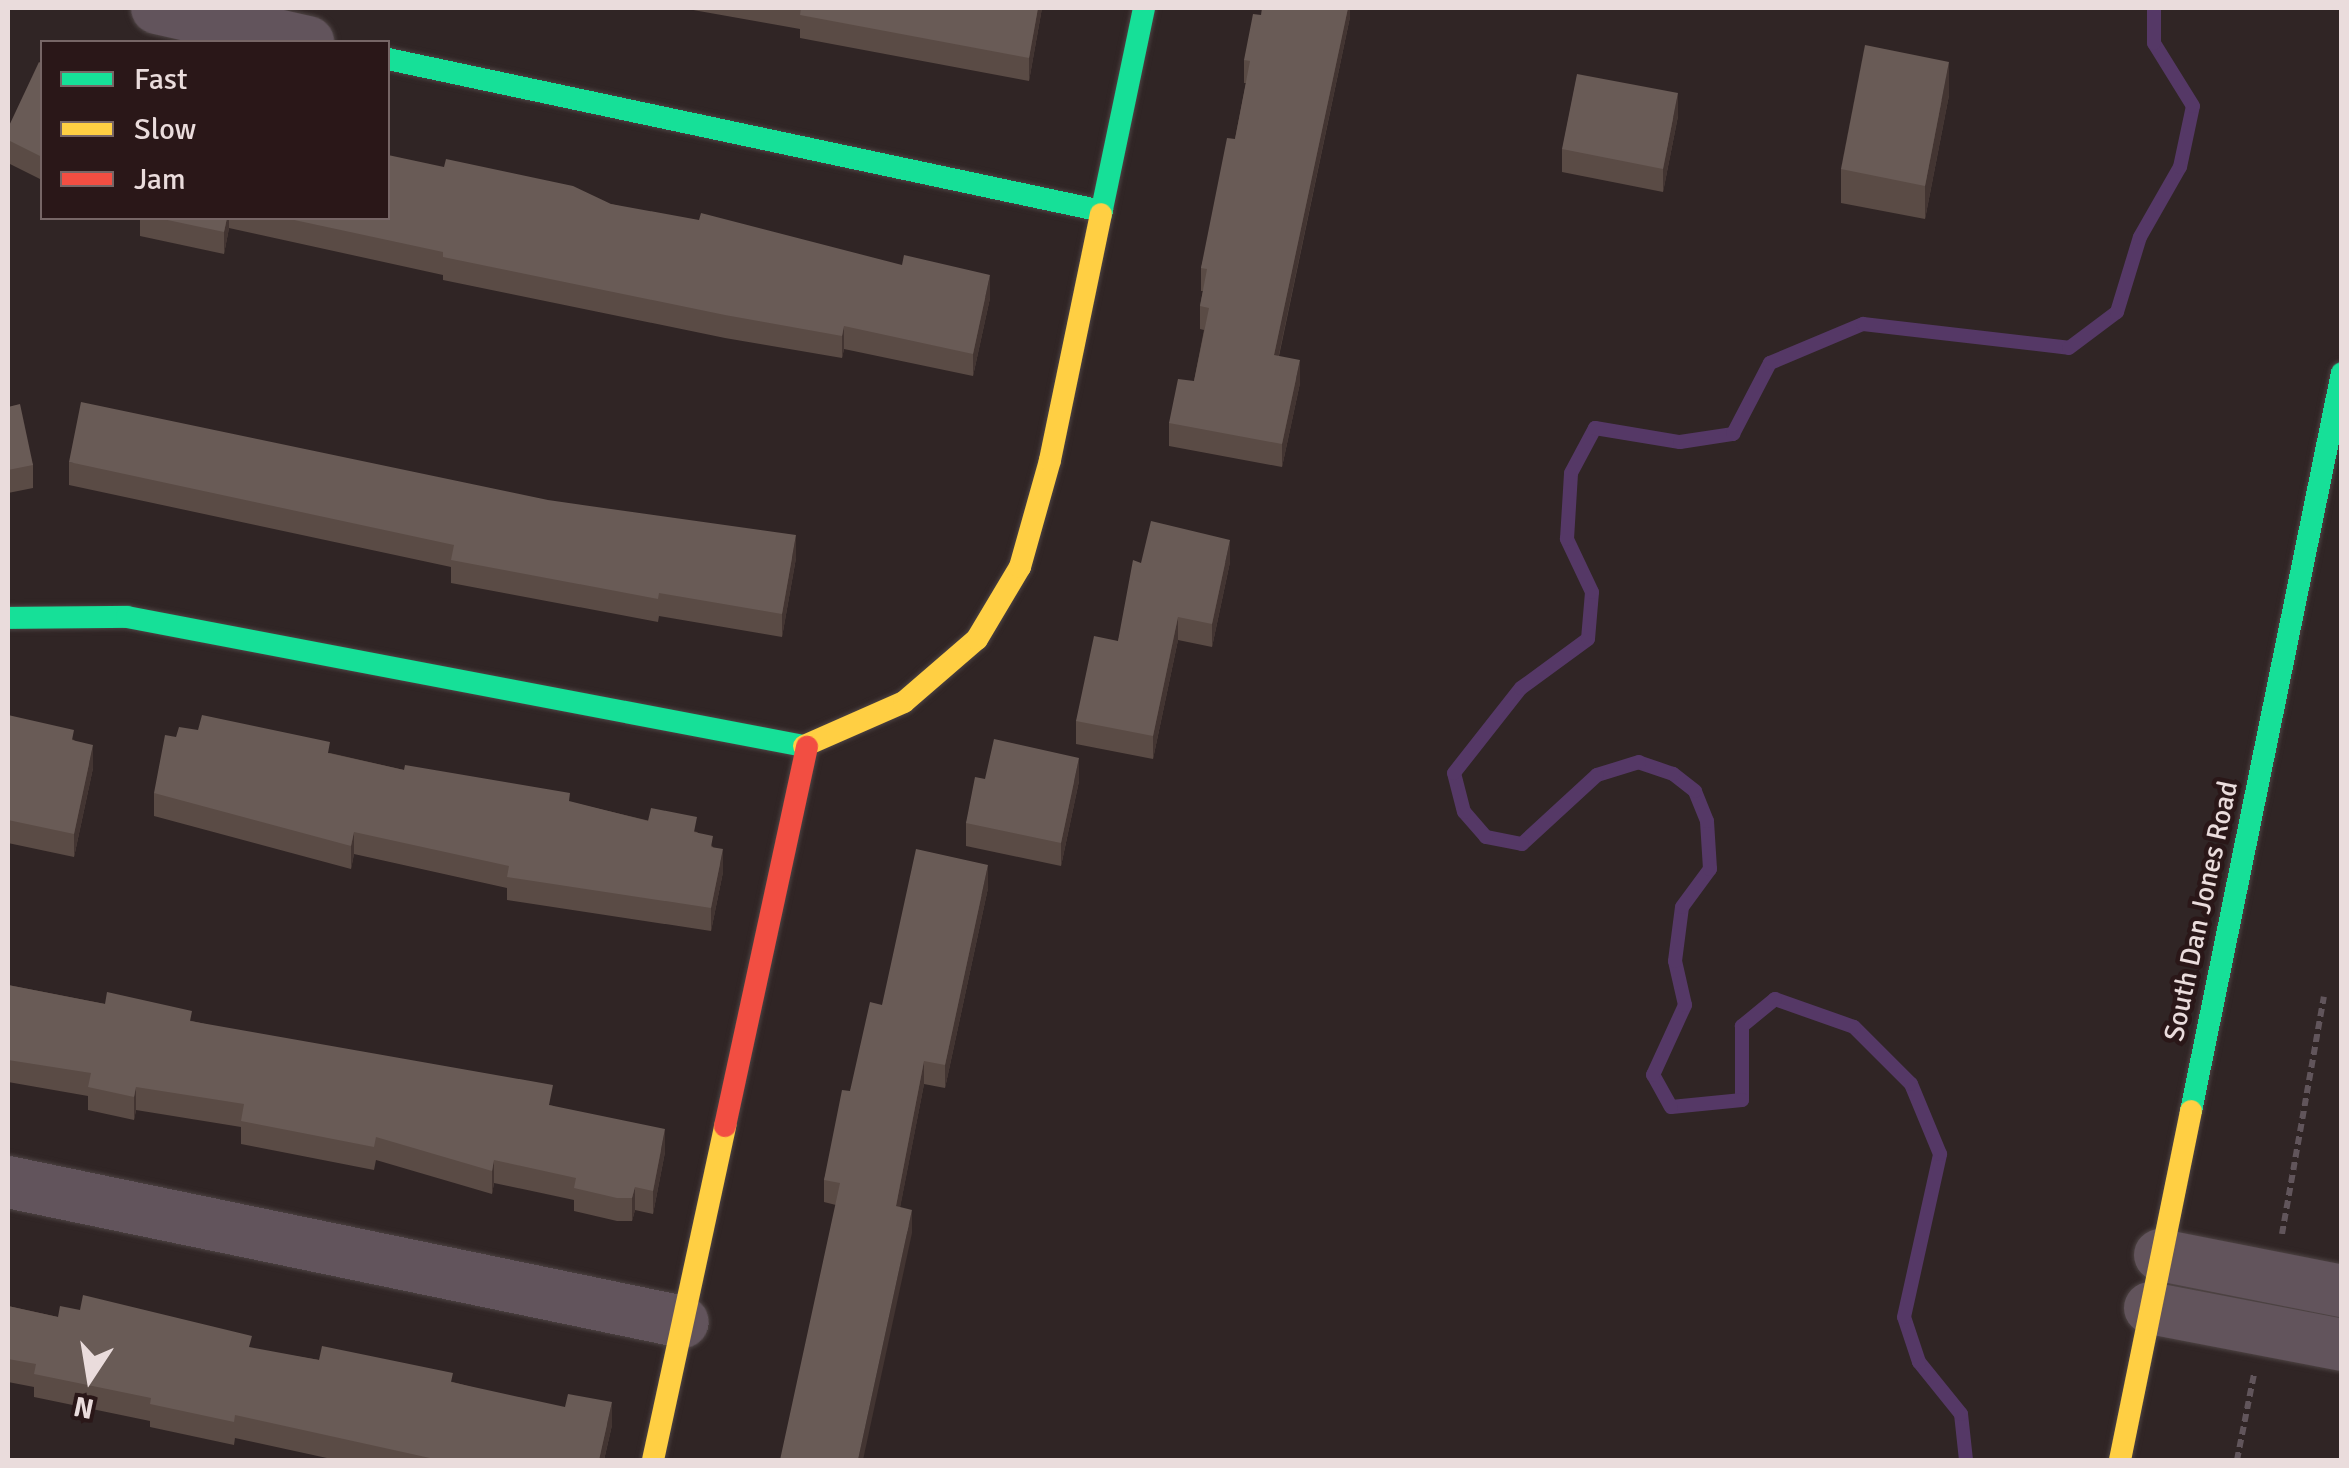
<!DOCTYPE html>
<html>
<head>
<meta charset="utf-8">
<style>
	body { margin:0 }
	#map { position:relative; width:2349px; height:1468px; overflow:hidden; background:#302525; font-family:Signika,sans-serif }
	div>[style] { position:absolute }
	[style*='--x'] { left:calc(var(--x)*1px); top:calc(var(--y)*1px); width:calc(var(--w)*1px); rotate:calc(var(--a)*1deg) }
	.stream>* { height:14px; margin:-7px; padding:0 7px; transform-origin:7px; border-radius:7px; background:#553866 }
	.path>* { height:6px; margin-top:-3px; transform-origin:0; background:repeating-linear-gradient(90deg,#61555b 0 8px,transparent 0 13px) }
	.roads { filter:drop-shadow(0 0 2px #4d4343) drop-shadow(0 0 2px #4d4343) }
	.street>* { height:52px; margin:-26px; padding:0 26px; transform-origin:26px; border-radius:26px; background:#62545c }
	.fast>* { height:22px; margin:-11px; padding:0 11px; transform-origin:11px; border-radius:11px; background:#16e098 }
	.slow>* { height:22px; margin:-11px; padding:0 11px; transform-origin:11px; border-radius:11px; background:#ffcf43 }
	.jam>* { height:22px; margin:-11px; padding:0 11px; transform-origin:11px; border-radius:11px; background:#f24e42 }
	.wall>* { inset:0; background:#5a4b45 }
	.shaded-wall>* { inset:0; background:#433532 }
	.building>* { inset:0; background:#695b56 }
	span { translate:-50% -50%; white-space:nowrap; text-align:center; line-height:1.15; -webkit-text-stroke:9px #2a1718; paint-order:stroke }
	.street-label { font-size:28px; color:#eadcdc }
	.frame { position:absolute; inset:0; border:10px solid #eadcdc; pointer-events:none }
	.legend { position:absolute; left:40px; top:40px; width:350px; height:180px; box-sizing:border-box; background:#2a1718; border:2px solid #766; margin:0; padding:12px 18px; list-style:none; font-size:30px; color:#eadcdc }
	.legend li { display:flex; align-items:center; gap:20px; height:50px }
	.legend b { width:50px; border:2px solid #766 }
	.north { position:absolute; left:40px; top:1328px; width:100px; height:100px; -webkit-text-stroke:8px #2a1718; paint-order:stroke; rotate:192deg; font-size:28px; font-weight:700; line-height:40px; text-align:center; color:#eadcdc }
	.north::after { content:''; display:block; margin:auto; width:35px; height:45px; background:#eadcdc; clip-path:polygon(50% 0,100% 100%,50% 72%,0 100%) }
</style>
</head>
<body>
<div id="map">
	<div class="stream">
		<i style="--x:1966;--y:1460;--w:46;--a:-96.2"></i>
		<i style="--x:1961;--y:1414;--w:67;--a:-128.9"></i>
		<i style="--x:1919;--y:1362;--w:47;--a:-108.4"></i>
		<i style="--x:1904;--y:1317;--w:167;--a:-77.5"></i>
		<i style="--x:1940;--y:1154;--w:76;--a:-112.5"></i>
		<i style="--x:1911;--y:1084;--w:81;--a:-135"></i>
		<i style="--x:1854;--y:1027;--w:84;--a:-160.5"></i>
		<i style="--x:1775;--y:999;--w:43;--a:140.7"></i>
		<i style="--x:1742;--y:1026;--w:74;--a:90"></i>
		<i style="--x:1742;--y:1100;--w:71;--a:174.4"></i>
		<i style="--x:1671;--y:1107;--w:37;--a:-119"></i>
		<i style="--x:1653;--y:1075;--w:77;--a:-65.4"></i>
		<i style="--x:1685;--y:1005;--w:45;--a:-102.8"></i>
		<i style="--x:1675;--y:961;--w:54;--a:-82.6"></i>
		<i style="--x:1682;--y:907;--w:47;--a:-53.6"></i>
		<i style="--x:1710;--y:869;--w:48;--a:-93.6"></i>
		<i style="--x:1707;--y:821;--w:32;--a:-112"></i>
		<i style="--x:1695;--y:791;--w:28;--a:-142"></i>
		<i style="--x:1673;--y:774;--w:36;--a:-161"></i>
		<i style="--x:1639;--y:762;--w:44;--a:162.8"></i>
		<i style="--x:1597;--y:775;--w:102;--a:137.4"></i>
		<i style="--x:1522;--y:844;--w:37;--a:-169"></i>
		<i style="--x:1486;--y:837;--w:33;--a:-131"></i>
		<i style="--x:1464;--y:812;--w:40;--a:-104.4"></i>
		<i style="--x:1454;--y:773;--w:108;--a:-51.8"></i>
		<i style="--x:1521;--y:688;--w:83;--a:-36.2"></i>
		<i style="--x:1588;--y:639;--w:47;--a:-85.1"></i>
		<i style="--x:1592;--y:592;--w:59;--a:-115.3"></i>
		<i style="--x:1567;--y:539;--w:66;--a:-86.5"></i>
		<i style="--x:1571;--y:473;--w:51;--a:-61.9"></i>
		<i style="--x:1595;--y:428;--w:86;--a:9.4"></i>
		<i style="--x:1680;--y:442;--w:54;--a:-8.6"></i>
		<i style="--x:1733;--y:434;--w:80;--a:-62.5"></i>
		<i style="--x:1770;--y:363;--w:101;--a:-22.8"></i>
		<i style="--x:1863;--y:324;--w:207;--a:6.6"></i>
		<i style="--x:2069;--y:348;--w:60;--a:-36.9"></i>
		<i style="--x:2117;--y:312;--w:78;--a:-73"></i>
		<i style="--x:2140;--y:237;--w:81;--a:-60.3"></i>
		<i style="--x:2180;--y:167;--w:62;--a:-78"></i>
		<i style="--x:2193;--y:106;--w:74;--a:-121.8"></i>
		<i style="--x:2154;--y:43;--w:35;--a:-90"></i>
	</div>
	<div class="path">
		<i style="--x:2282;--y:1234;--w:241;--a:-80"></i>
		<i style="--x:2237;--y:1460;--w:88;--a:-78.8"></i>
	</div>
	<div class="roads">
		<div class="street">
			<i style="--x:157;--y:8;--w:155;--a:12.7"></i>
			<i style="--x:8;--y:1182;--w:689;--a:11.72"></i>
			<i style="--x:2160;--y:1255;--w:186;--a:11.2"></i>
			<i style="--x:2150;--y:1308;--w:196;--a:10.9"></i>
		</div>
		<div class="fast">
			<i style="--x:388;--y:59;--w:730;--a:12.02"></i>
			<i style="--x:1101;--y:214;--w:210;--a:-78.2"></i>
			<i style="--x:8;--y:618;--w:119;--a:-0.5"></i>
			<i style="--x:127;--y:617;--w:689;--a:10.79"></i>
			<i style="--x:2191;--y:1111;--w:753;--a:-78.44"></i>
		</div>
		<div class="slow">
			<i style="--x:804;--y:746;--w:109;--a:-23.7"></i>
			<i style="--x:904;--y:702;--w:96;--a:-40.8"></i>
			<i style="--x:977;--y:639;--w:84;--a:-59.2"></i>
			<i style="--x:1020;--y:567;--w:111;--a:-74.3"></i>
			<i style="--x:1050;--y:460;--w:251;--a:-78.3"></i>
			<i style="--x:653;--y:1460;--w:342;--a:-77.8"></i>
			<i style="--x:2120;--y:1460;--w:356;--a:-78.5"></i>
		</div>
		<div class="jam">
			<i style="--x:725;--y:1126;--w:388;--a:-77.8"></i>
		</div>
	</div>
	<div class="wall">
		<i style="clip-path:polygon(682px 8px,1042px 8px,1029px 81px,800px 38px,800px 29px)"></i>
		<i style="clip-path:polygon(1350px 8px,1350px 17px,1279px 356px,1300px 383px,1282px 467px,1169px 446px,1169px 423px,1194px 381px,1204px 330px,1200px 329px,1200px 306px,1203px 291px,1201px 291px,1201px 268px,1235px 139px,1246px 83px,1244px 83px,1244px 60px)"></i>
		<i style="clip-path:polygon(42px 64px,42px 180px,8px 163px,8px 128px)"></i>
		<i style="clip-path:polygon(1949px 95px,1925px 219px,1841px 203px,1841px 169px)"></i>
		<i style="clip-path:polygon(1678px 116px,1663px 192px,1562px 172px,1562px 149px)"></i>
		<i style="clip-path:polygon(611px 204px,990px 298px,973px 376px,844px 349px,842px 358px,725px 338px,443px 280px,443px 275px,229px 228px,224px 254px,140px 236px,140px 218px,388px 218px)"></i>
		<i style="clip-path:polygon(8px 407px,33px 465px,33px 488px,8px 493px)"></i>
		<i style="clip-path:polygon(69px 462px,796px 558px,782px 637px,659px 616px,658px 622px,451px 583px,451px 567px,69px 485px)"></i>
		<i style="clip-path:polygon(1230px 562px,1212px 647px,1178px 640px,1153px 759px,1076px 744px,1076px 721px,1118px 641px,1141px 563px)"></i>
		<i style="clip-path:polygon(8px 715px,74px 740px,93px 768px,74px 857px,8px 843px)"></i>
		<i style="clip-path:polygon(330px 753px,404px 770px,570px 802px,697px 832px,713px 847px,723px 872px,711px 931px,507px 900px,507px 888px,354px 854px,351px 869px,154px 816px,154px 793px)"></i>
		<i style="clip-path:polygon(985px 779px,1079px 781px,1061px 866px,966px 846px,966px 823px)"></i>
		<i style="clip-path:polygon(988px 888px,945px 1088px,924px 1084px,900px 1207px,912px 1233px,836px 1205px,824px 1202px,824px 1180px,850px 1091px,882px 1005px)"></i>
		<i style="clip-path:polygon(8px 985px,192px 1021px,553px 1106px,665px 1152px,653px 1214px,635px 1210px,632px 1221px,617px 1221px,574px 1211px,574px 1200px,494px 1183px,492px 1194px,376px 1160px,374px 1170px,241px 1144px,241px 1127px,136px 1110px,134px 1120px,88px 1110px,88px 1096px,8px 1082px)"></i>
		<i style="clip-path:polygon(8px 1306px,58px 1317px,453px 1382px,612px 1425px,604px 1460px,336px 1460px,235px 1438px,234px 1445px,150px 1427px,150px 1421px,34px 1397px,34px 1387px,8px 1382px)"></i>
	</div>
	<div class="shaded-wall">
		<i style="clip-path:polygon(1038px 8px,1042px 8px,1029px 81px,1029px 58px)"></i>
		<i style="clip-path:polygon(1348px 8px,1350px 8px,1350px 17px,1274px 378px,1274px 355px)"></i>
		<i style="clip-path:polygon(1949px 62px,1949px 95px,1925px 219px,1925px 186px)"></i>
		<i style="clip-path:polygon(1678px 93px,1678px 116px,1663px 192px,1663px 169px)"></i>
		<i style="clip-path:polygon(227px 218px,229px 218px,229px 228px,224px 254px,224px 232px)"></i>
		<i style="clip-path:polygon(990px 275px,990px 298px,973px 376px,973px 354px)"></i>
		<i style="clip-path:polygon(844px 326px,844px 349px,842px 358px,842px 336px)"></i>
		<i style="clip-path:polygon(1300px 360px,1300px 383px,1282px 467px,1282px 444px)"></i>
		<i style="clip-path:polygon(796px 535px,796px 558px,782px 637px,782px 614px)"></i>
		<i style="clip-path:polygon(1230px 540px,1230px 562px,1212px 647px,1212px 624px)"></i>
		<i style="clip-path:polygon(1178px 617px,1178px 640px,1153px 759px,1153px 736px)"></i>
		<i style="clip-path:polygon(93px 745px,93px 768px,74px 857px,74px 834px)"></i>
		<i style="clip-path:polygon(1079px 758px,1079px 781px,1061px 866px,1061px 843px)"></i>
		<i style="clip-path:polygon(354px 832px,354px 854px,351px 869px,351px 846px)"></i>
		<i style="clip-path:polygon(723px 849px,723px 872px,711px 931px,711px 908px)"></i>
		<i style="clip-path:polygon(988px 865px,988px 888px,945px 1088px,945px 1065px)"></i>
		<i style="clip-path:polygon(924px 1061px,924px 1084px,896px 1229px,896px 1206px)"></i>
		<i style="clip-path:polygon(136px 1087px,136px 1110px,134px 1120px,134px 1097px)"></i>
		<i style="clip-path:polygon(665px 1129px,665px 1152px,653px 1214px,653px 1191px)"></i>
		<i style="clip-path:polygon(494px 1160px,494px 1183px,492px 1194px,492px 1171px)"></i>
		<i style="clip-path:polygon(635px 1187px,635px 1210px,632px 1221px,632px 1198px)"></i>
		<i style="clip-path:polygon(912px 1210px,912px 1233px,863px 1460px,858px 1460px)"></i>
		<i style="clip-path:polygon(612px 1402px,612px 1425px,604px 1460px,599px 1460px)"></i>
	</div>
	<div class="building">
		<i style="clip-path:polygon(801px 8px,1038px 8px,1029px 58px,800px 15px)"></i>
		<i style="clip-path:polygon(1262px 8px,1348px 8px,1274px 355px,1300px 360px,1282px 444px,1169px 423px,1178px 379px,1194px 381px,1209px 308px,1200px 306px,1207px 269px,1201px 268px,1227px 138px,1235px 139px,1250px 61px,1244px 60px,1253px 14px,1261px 15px)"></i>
		<i style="clip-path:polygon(1865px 45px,1949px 62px,1925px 186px,1841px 169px)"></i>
		<i style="clip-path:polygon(39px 62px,42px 64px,42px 157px,8px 140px,8px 128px)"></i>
		<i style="clip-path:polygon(1577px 74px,1678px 93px,1663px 169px,1562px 149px)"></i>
		<i style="clip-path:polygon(388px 155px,444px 167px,446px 159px,573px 186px,611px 204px,699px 220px,701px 213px,902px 265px,904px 255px,990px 275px,973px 354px,844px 326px,842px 336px,725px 315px,443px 257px,443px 252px,285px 218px,388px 218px)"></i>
		<i style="clip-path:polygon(158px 218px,227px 218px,224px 232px)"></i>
		<i style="clip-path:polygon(81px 402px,548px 500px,796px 535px,782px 614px,659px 593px,658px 599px,451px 560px,454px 545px,69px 462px)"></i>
		<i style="clip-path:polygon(20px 404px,33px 465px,8px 470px,8px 407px)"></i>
		<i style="clip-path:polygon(1151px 521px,1230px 540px,1212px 624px,1178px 617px,1153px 736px,1076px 721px,1094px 636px,1118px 641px,1133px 560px,1141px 563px)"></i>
		<i style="clip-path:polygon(8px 715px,74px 730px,72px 740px,93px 745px,74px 834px,8px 820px)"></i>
		<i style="clip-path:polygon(202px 715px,330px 742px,328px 753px,404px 770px,405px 765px,570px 793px,569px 801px,648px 821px,651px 808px,697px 817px,694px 832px,713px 836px,711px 847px,723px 849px,711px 908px,507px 877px,509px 866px,354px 832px,351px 846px,154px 793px,165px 735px,176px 737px,179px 727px,198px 730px)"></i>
		<i style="clip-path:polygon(994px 739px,1079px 758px,1061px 843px,966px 823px,975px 777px,985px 779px)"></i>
		<i style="clip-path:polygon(916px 849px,988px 865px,945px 1065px,924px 1061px,896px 1206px,912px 1210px,858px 1460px,780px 1460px,840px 1183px,824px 1180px,842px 1090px,850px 1091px,870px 1002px,882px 1005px)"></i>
		<i style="clip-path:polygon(8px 985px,105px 1004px,107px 992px,192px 1011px,190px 1021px,553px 1085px,549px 1105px,665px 1129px,653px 1191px,635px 1187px,632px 1198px,617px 1198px,574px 1188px,576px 1178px,494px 1160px,492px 1171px,376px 1137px,374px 1147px,241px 1121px,244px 1104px,136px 1087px,134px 1097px,88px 1087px,91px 1073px,8px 1060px)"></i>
		<i style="clip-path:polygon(83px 1295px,252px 1336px,249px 1347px,319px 1360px,322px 1346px,453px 1373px,451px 1382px,565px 1407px,568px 1394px,612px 1402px,599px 1460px,439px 1460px,235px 1415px,234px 1422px,150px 1404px,151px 1398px,34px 1374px,36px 1364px,8px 1359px,8px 1306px,58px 1317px,60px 1306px,80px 1310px)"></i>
	</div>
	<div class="street-label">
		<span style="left:2201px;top:911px;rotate:-78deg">South Dan Jones Road</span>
	</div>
	<div class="frame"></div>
	<ul class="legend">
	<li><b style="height:12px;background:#16e098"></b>Fast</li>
	<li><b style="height:12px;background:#ffcf43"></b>Slow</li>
	<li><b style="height:12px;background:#f24e42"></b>Jam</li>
	</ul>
	<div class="north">N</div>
</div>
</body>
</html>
